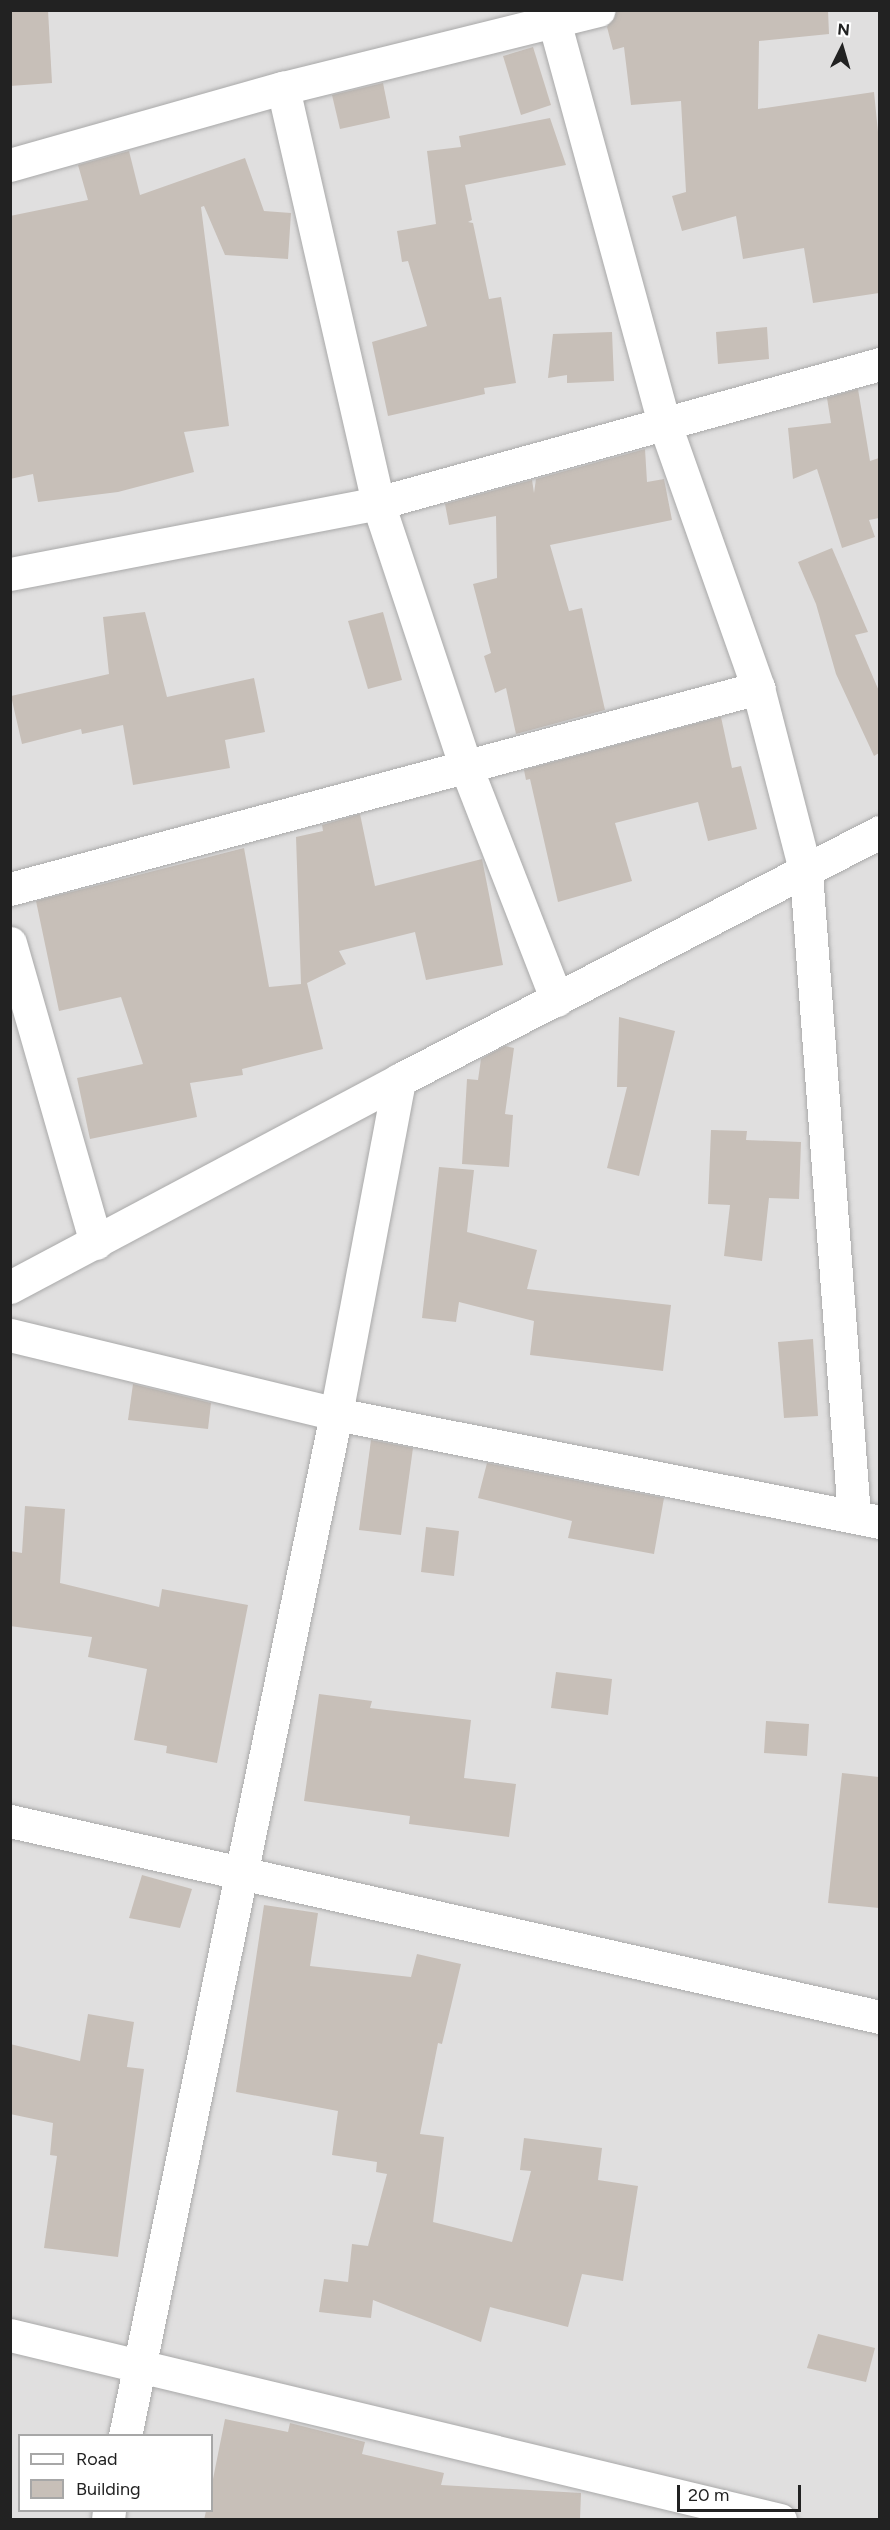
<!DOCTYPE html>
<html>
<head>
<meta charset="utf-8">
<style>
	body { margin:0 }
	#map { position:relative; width:890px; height:2530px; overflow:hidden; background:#f2efe9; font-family:Figtree,sans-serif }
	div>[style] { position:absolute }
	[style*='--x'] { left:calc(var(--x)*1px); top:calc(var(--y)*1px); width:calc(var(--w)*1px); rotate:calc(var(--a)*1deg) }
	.residential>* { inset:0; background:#e0dfdf }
	.building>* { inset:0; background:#c7bfb8 }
	.roads { filter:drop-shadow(0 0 2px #a9a9a9) drop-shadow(0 0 2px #a9a9a9) }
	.minor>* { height:33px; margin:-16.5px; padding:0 16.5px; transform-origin:16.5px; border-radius:16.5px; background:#fff }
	span { translate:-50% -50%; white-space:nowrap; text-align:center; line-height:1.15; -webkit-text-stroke:4.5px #fff; paint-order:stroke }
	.frame { position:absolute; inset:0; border:12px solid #222; pointer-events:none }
	.legend { position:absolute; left:18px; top:2434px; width:195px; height:78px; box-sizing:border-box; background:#fff; border:2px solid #a7a7a7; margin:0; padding:8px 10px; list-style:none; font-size:18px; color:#222 }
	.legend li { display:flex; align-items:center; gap:12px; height:30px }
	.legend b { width:30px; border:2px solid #a7a7a7 }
	.north { position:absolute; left:812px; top:18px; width:60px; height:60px; -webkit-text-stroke:4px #fff; paint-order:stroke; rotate:5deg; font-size:16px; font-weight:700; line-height:24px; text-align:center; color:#222 }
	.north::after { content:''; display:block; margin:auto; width:21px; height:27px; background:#222; clip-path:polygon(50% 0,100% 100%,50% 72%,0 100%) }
	.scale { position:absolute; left:677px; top:2485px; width:124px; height:27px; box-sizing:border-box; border:3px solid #222; border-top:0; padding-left:8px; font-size:18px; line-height:21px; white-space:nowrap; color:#222; -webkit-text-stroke:4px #fff; paint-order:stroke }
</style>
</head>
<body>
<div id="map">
	<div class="residential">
		<i style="clip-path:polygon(evenodd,11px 11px,879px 11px,879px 2519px,11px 2520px,11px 11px,20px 2436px,212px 2436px,212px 2510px,20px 2510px,20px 2436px)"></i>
	</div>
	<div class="building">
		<i style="clip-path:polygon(10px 10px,48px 10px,52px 83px,10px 86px)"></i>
		<i style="clip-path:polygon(617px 10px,828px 10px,829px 34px,759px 41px,758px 109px,874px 92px,879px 142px,879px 293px,813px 303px,804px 248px,743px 259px,736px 216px,682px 231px,672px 196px,686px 192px,681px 101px,631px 105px,624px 47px,613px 50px,607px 27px)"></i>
		<i style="clip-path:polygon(533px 47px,551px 105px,521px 115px,503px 56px)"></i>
		<i style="clip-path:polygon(383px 83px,390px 118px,340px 129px,332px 95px)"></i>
		<i style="clip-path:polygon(550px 118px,566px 165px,465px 185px,472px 220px,468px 222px,473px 223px,489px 299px,501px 297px,516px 383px,484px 388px,485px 394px,388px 416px,372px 342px,427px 326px,408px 261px,402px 262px,397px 231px,436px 224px,427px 151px,461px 147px,459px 136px)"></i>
		<i style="clip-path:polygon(129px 151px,140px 195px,245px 158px,264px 211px,291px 213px,288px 259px,225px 255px,204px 206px,201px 207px,229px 426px,184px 432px,194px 472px,118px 492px,38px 502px,33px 474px,10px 479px,10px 216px,88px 200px,78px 165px)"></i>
		<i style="clip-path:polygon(767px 327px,769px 359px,718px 364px,716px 332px)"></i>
		<i style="clip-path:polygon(612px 332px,614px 381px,567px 383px,567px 375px,548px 378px,553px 334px)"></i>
		<i style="clip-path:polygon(858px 389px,870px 461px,879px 458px,879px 518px,869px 520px,875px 537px,842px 548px,817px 469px,793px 479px,788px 428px,831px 423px,827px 398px)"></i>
		<i style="clip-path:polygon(645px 449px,647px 482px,664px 479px,672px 520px,550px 545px,569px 611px,582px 608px,605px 710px,516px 734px,506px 688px,495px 693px,484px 656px,491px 653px,473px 584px,497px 578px,496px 516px,449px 525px,445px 504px,532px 480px,534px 493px,536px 479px)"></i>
		<i style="clip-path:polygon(832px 548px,868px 632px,855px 635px,879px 691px,879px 753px,874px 756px,836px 674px,816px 604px,798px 562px)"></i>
		<i style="clip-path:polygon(145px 612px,167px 697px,254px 678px,265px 732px,225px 740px,230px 768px,133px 785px,123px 725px,82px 734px,81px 729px,22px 744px,11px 696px,109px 674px,103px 617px)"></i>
		<i style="clip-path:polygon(383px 612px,402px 680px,368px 689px,348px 621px)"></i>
		<i style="clip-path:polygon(721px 717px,732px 768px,741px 766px,757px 829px,708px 841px,698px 802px,615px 823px,632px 881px,558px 902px,530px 779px,526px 780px,524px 770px)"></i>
		<i style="clip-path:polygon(360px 814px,375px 886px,482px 859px,503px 965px,426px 980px,415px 932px,339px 951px,346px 964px,307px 983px,323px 1049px,242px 1069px,243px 1075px,190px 1083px,197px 1117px,90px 1139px,77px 1078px,143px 1064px,121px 997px,59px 1011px,36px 901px,244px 848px,269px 987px,301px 984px,296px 837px,323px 831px,322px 825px)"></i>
		<i style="clip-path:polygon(619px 1017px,675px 1031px,639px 1176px,607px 1168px,627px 1087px,617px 1087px)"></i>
		<i style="clip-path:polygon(505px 1046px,514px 1048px,505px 1114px,513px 1115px,509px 1167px,462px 1164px,467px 1079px,478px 1080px,481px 1059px)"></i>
		<i style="clip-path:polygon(711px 1130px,747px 1131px,746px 1140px,801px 1142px,799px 1199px,769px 1198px,762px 1261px,724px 1256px,730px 1205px,708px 1204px)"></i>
		<i style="clip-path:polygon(439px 1167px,474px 1170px,467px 1232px,537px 1250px,527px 1289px,671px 1305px,663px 1371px,530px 1355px,534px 1321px,459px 1302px,456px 1322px,422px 1318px)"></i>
		<i style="clip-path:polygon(813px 1339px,818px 1416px,784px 1418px,778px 1342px)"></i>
		<i style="clip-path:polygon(133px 1384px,211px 1403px,208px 1429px,128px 1420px)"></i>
		<i style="clip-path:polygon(371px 1440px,413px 1448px,401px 1535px,359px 1530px)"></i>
		<i style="clip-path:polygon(487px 1463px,664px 1498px,654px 1554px,568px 1538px,572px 1521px,478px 1498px)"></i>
		<i style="clip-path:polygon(25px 1506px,65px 1509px,60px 1583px,159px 1607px,162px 1589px,248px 1605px,217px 1763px,166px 1753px,167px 1746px,134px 1740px,147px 1669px,88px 1657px,92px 1637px,10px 1626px,10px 1551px,22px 1553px)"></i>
		<i style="clip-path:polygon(426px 1527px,459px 1531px,454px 1576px,421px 1572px)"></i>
		<i style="clip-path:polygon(556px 1672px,612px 1679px,608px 1715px,551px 1708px)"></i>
		<i style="clip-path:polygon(319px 1694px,372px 1701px,370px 1708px,471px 1720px,464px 1778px,516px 1784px,509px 1837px,409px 1824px,410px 1816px,304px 1801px)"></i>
		<i style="clip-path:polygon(766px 1721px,809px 1724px,807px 1756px,764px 1753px)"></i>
		<i style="clip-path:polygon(842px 1773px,879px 1777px,879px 1908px,828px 1903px)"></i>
		<i style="clip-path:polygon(142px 1875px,192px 1889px,180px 1928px,129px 1918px)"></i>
		<i style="clip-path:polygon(264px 1905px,318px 1913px,310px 1966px,411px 1977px,417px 1954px,461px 1964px,442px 2044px,438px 2043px,420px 2134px,444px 2137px,433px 2222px,512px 2242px,531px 2171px,520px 2170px,524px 2138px,602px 2148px,598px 2180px,638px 2186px,623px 2281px,582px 2274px,568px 2327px,490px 2307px,481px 2342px,373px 2300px,371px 2318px,319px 2312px,324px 2279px,348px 2282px,352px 2244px,368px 2246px,387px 2174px,376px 2172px,377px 2162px,332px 2155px,338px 2111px,236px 2092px)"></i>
		<i style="clip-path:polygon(88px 2014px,134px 2022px,127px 2067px,144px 2069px,118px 2257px,44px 2248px,57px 2156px,50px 2155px,53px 2123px,10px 2114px,10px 2044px,80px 2061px)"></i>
		<i style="clip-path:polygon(818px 2334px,875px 2348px,866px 2382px,807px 2368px)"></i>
		<i style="clip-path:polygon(225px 2419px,288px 2432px,290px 2423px,365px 2442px,362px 2454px,444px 2473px,441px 2485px,581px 2493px,580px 2520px,204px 2520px,206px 2511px,212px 2511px,212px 2484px)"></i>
	</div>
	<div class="roads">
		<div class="minor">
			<i style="--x:551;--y:10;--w:427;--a:74.7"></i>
			<i style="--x:664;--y:422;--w:282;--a:70.5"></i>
			<i style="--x:758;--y:688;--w:191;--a:75.5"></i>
			<i style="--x:806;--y:873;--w:645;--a:85.73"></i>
			<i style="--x:283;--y:88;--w:426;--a:77.1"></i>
			<i style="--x:378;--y:503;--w:278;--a:71.6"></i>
			<i style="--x:466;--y:767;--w:250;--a:68.7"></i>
			<i style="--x:10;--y:165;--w:284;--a:-15.8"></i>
			<i style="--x:283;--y:88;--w:325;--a:-13.9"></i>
			<i style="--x:10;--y:574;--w:375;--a:-10.9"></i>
			<i style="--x:378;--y:503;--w:521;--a:-15.48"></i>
			<i style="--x:10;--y:889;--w:775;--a:-15.04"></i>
			<i style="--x:10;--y:943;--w:312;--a:74"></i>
			<i style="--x:10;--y:1287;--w:441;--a:-28"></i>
			<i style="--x:399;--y:1080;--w:541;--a:-27.28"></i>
			<i style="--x:10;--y:1335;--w:335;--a:13.6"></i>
			<i style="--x:336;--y:1414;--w:555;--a:11.23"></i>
			<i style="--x:10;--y:1821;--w:892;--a:12.7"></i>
			<i style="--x:10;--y:2335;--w:792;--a:13.51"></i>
			<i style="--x:125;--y:2436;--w:1044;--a:-78.33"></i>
			<i style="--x:336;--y:1414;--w:340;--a:-79.3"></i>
			<i style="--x:108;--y:2520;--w:10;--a:-84"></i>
		</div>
	</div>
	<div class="frame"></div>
	<ul class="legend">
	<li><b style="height:8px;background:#fff"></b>Road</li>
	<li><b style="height:16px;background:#c7bfb8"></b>Building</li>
	</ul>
	<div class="north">N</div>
	<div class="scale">20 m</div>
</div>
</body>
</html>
